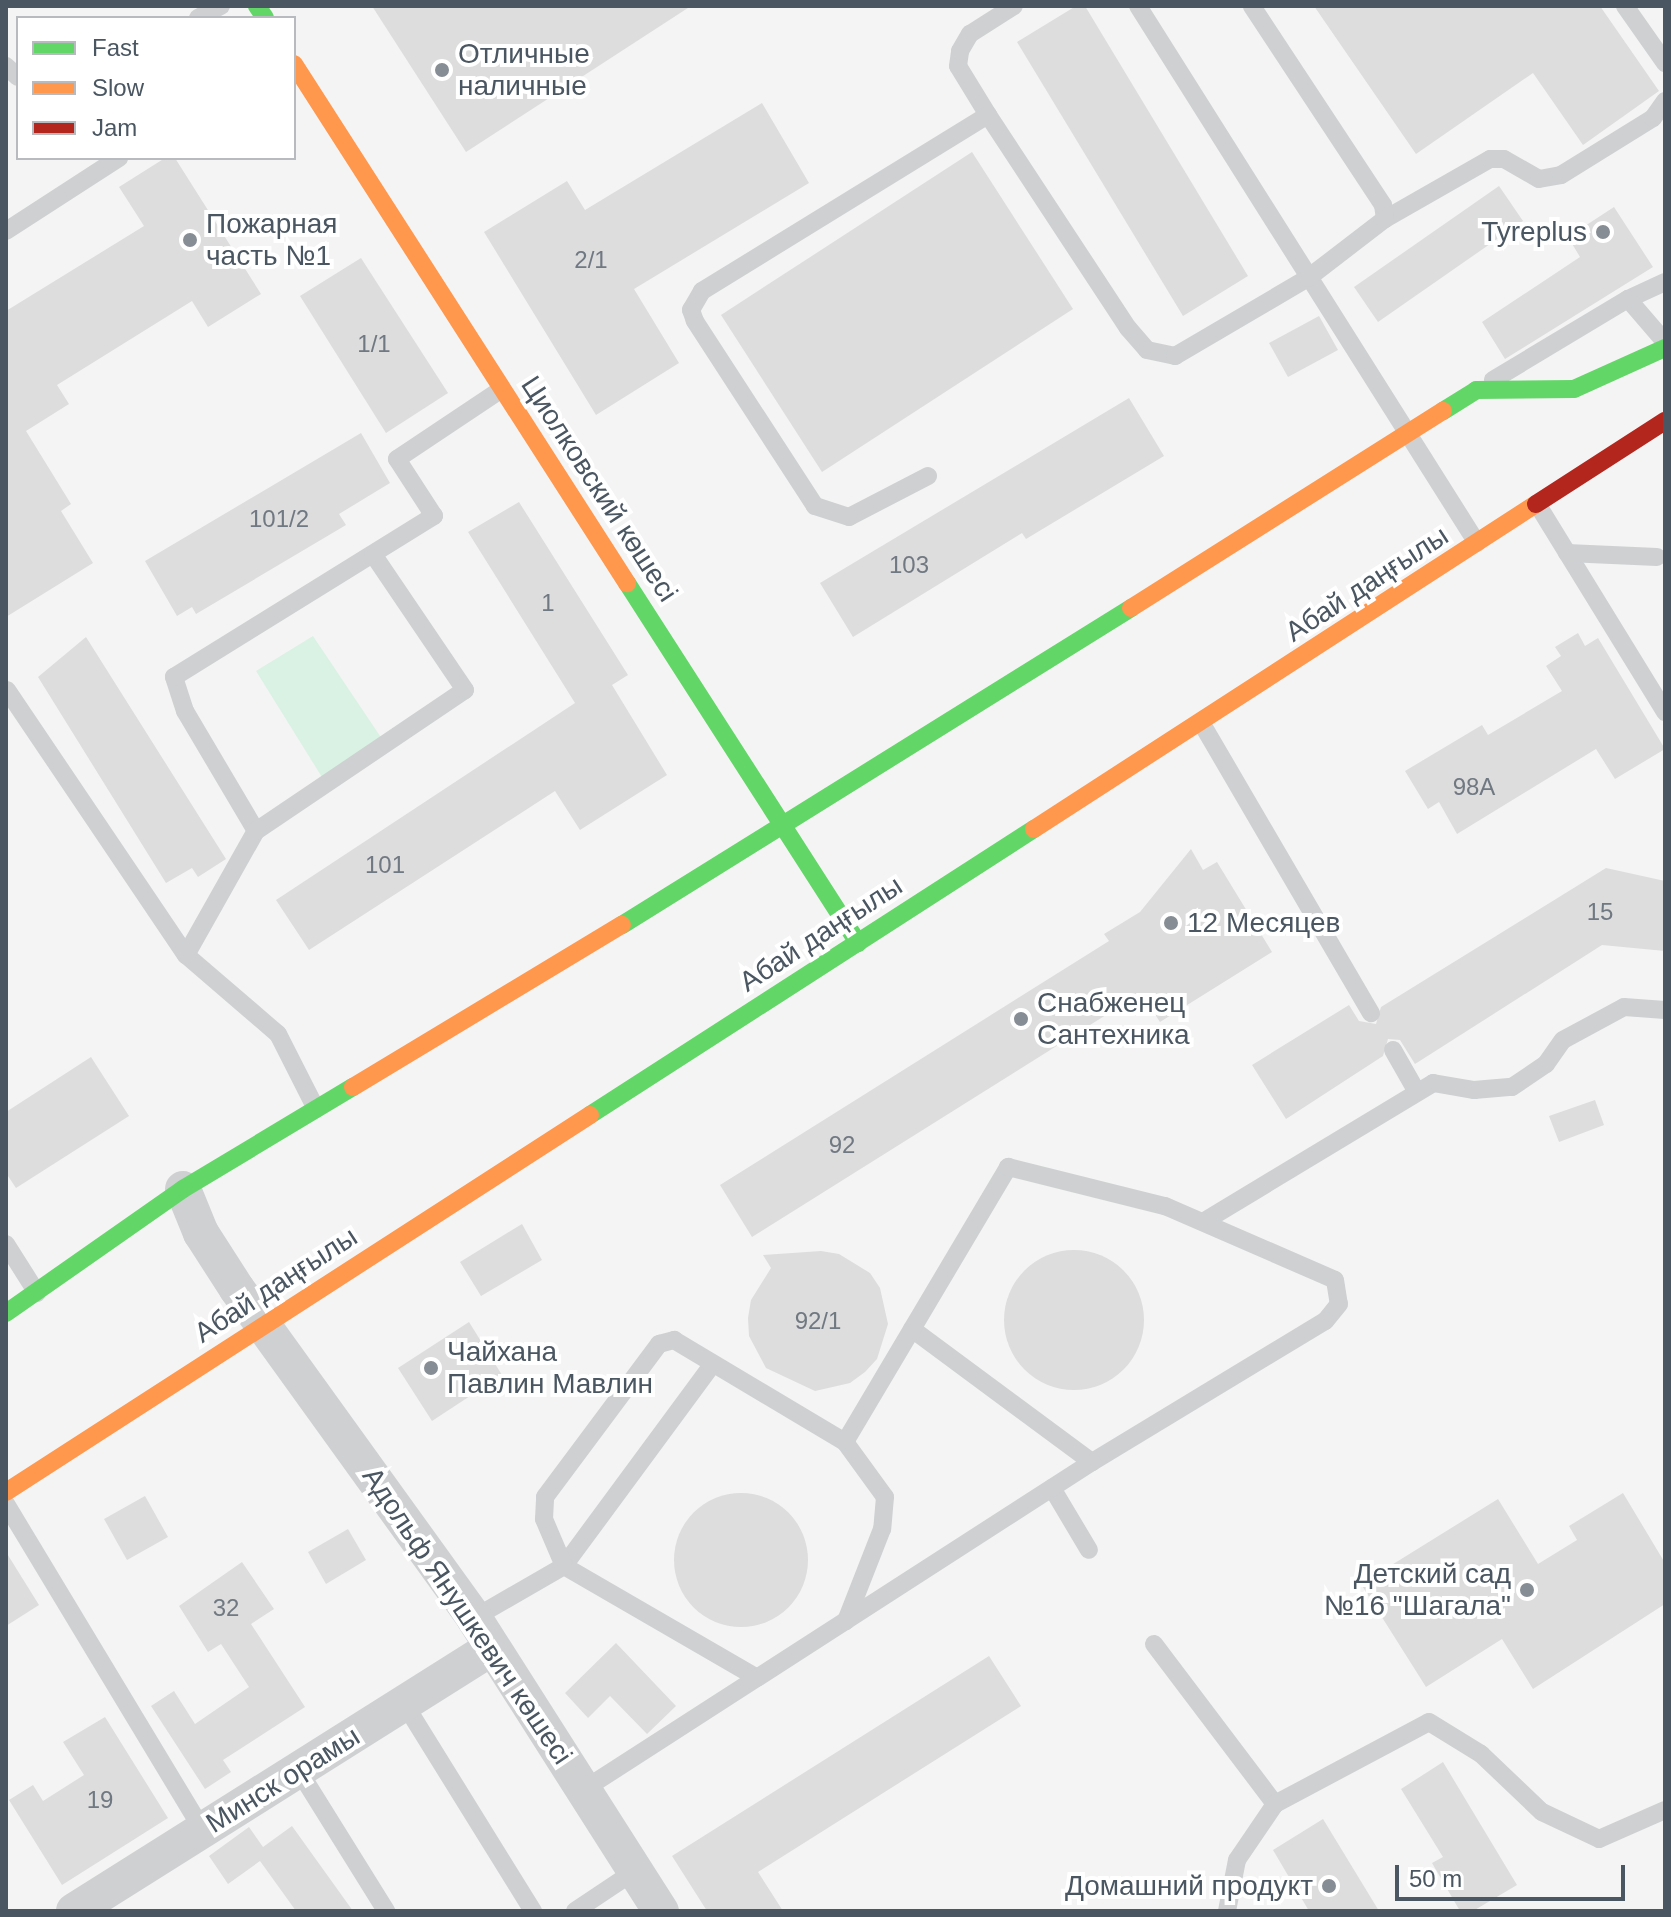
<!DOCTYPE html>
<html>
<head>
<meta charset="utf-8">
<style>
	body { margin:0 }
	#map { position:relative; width:1671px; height:1917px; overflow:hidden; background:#f4f4f4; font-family:Arial,sans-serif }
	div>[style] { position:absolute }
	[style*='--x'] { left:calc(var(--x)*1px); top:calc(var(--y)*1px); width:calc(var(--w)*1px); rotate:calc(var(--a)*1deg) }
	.green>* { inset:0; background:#d9f2e3 }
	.building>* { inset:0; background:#ddddde }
	.round { border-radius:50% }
	.lane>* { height:18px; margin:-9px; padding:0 9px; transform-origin:9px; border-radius:9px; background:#ced0d2 }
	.street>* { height:36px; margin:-18px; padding:0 18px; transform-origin:18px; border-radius:18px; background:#ced0d2 }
	.fast>* { height:18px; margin:-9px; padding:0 9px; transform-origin:9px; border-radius:9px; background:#63d668 }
	.slow>* { height:18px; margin:-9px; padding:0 9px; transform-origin:9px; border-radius:9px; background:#ff974d }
	.jam>* { height:18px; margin:-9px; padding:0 9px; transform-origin:9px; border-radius:9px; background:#b3261e }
	.dots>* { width:22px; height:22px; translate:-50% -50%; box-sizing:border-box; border:4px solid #fff; border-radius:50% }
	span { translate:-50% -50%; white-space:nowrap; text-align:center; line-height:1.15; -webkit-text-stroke:8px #fff; paint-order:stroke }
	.number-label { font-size:24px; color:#707881 }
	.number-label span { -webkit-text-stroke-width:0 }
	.poi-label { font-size:28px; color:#4a5661 }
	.left { translate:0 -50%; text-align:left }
	.right { translate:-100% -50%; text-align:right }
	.street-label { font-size:28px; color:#4a5661 }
	.frame { position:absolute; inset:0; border:8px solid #4a5661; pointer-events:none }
	.legend { position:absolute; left:16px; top:16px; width:280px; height:144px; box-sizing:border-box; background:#fff; border:2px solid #b7bbc0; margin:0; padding:10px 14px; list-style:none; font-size:24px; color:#4a5661 }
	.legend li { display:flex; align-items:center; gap:16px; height:40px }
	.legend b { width:40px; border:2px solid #b7bbc0 }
	.scale { position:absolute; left:1395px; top:1865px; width:230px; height:36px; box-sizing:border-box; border:4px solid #4a5661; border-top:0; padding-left:10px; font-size:24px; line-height:28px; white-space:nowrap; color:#4a5661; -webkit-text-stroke:6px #fff; paint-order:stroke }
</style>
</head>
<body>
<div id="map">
	<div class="green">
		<i style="clip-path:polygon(313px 636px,386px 745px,325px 782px,256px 671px)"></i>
	</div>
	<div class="building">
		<i style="clip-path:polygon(372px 6px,691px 6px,466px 152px)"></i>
		<i style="clip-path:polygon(1076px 6px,1085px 6px,1248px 276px,1183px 316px,1017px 42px)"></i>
		<i style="clip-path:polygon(1314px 6px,1600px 6px,1659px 91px,1583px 145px,1533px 73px,1416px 154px)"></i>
		<i style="clip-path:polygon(762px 103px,809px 183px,634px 289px,679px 363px,596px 415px,484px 232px,567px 181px,585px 210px)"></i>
		<i style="clip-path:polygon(972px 152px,1073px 309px,822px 472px,721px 315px)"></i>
		<i style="clip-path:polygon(165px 158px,175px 158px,261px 294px,208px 327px,192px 301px,57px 385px,69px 404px,26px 431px,71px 504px,61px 511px,93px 563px,6px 617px,6px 311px,144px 226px,119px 187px)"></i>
		<i style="clip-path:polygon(1499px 186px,1523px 221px,1378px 322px,1354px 287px)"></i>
		<i style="clip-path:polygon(1614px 207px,1653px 267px,1505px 359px,1482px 322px,1580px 257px,1568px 237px)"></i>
		<i style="clip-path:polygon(361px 258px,448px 393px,386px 433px,300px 296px)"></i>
		<i style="clip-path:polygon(1319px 316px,1338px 350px,1288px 377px,1269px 343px)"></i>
		<i style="clip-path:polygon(1129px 398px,1164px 456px,1026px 539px,1022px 533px,853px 637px,820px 583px)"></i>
		<i style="clip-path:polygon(361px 433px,390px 483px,339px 514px,346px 525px,196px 614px,192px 607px,177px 616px,145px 561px)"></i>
		<i style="clip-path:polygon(519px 502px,628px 675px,612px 685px,667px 775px,580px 830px,555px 791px,309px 950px,276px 900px,575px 703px,468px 532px)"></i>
		<i style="clip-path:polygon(1578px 633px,1585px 646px,1598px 638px,1665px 749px,1615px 779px,1596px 749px,1457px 834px,1439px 802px,1428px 809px,1405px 771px,1482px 725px,1488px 735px,1562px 691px,1546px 666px,1561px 656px,1555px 647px)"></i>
		<i style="clip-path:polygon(86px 637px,226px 859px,198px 877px,192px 868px,166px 883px,38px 677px)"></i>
		<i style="clip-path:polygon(1191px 849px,1203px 870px,1217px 862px,1272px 952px,1160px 1022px,1141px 993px,752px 1237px,720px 1185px,1109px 941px,1104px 934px,1140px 912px)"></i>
		<i style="clip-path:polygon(1606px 868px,1665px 881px,1665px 951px,1602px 945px,1415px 1064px,1400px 1040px,1388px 1039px,1383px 1056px,1286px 1119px,1252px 1065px,1349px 1005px,1359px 1021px,1376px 1024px,1381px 1007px)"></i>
		<i style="clip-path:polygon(91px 1057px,129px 1116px,16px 1188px,6px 1173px,6px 1112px)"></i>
		<i style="clip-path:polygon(1595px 1100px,1604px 1125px,1559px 1142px,1549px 1116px)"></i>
		<i style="clip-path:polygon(522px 1224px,542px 1260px,481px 1296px,460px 1262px)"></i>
		<i class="round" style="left:1004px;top:1250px;width:140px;height:140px"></i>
		<i style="clip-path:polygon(821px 1251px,839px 1254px,870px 1273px,880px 1288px,888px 1324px,877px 1359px,865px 1372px,850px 1383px,815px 1391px,766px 1368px,749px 1336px,748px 1318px,751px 1300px,771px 1268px,763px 1255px)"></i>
		<i style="clip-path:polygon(469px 1322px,502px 1375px,432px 1421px,398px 1368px)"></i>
		<i class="round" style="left:674px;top:1493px;width:134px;height:134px"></i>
		<i style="clip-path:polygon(1623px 1493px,1665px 1563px,1665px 1604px,1533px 1689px,1502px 1639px,1426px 1687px,1361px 1584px,1498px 1499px,1538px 1564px,1577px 1540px,1569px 1526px)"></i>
		<i style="clip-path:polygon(145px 1496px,168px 1537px,127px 1560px,104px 1519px)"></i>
		<i style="clip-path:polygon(348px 1529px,366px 1560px,326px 1584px,308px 1552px)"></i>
		<i style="clip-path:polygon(6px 1552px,39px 1605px,6px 1626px)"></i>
		<i style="clip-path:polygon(242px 1562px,274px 1609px,251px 1624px,305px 1707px,223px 1760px,231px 1772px,205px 1789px,151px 1706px,174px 1691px,195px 1724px,249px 1687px,221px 1644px,208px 1652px,179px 1606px)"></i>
		<i style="clip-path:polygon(616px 1643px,676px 1706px,647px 1734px,610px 1696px,588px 1718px,565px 1693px)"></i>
		<i style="clip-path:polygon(989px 1656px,1021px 1706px,758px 1872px,783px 1911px,707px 1911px,672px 1856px)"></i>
		<i style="clip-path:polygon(105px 1717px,168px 1818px,62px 1885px,9px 1800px,33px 1785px,43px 1801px,84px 1775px,63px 1742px)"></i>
		<i style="clip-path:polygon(1443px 1762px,1517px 1885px,1473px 1911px,1460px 1911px,1432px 1863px,1443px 1857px,1401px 1789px)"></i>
		<i style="clip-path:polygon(1323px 1819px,1379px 1911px,1309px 1911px,1273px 1850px)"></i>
		<i style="clip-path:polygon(292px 1826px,353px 1911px,296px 1911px,260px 1861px,228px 1884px,209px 1856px,249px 1827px,263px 1847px)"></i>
	</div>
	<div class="lane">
		<i style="--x:1138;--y:6;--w:635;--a:57.74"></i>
		<i style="--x:1625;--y:6;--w:70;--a:54.9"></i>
		<i style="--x:198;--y:18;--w:26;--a:-28"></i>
		<i style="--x:6;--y:66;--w:16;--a:43"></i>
		<i style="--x:988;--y:115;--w:57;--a:-121.5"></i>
		<i style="--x:958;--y:66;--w:15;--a:-82"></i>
		<i style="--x:960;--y:51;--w:20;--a:-60"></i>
		<i style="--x:970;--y:34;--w:52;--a:-32.5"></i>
		<i style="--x:1385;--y:219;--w:121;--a:-29.7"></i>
		<i style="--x:1490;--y:159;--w:14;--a:0"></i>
		<i style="--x:1504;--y:159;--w:40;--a:29.7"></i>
		<i style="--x:1539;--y:179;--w:22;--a:-10"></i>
		<i style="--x:1561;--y:175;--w:108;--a:-31.8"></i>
		<i style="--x:1653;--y:118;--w:21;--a:-55"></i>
		<i style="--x:6;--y:231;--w:135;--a:-32.9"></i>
		<i style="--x:1665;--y:282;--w:41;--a:155.3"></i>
		<i style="--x:1628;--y:299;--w:57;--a:49.3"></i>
		<i style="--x:1493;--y:380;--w:157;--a:-31"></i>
		<i style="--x:928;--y:476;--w:89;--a:152.6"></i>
		<i style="--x:849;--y:517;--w:36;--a:-162"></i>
		<i style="--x:815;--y:506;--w:221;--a:-123"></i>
		<i style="--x:695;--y:321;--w:12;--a:-110"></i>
		<i style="--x:691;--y:310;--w:22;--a:-60"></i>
		<i style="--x:702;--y:291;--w:336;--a:-31.6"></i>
		<i style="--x:988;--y:115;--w:255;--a:56.7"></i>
		<i style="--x:1128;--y:328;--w:29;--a:49"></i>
		<i style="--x:1147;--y:350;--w:29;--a:12"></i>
		<i style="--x:1175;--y:356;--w:154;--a:-30.4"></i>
		<i style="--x:1308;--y:278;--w:97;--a:-37.5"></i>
		<i style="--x:1385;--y:219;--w:14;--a:-98"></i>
		<i style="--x:1383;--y:205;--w:238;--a:-123.4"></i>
		<i style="--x:1539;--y:507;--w:241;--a:58.4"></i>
		<i style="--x:1567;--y:553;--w:90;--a:2.5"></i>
		<i style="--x:7;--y:690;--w:320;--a:56"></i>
		<i style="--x:186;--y:955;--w:121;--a:40.7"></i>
		<i style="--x:278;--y:1034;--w:84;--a:63.1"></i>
		<i style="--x:1202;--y:724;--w:335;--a:59.7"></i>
		<i style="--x:256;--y:831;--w:139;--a:-120.6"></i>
		<i style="--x:185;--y:711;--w:36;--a:-108"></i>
		<i style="--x:174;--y:677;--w:306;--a:-31.8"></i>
		<i style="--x:434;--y:516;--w:68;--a:-123"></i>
		<i style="--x:397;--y:459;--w:126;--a:-33.7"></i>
		<i style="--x:186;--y:955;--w:142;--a:-60.6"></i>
		<i style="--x:256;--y:831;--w:252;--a:-34"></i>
		<i style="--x:465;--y:690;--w:164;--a:-124.1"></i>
		<i style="--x:1393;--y:1050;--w:48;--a:60.3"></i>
		<i style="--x:1203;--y:1222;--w:269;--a:-31.1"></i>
		<i style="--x:1433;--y:1083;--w:42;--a:9.7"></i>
		<i style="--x:1474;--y:1090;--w:38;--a:-5"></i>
		<i style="--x:1512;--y:1087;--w:41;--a:-34.1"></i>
		<i style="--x:1546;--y:1064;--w:29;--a:-55"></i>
		<i style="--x:1563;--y:1040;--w:69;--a:-28.4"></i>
		<i style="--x:1624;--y:1007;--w:41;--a:4.2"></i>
		<i style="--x:6;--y:1244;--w:58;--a:57.7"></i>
		<i style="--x:912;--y:1329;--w:224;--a:36.5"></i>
		<i style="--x:712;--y:1365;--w:250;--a:126.4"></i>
		<i style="--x:564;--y:1566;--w:223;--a:30.1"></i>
		<i style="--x:845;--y:1442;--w:68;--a:54"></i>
		<i style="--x:885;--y:1497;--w:32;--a:95"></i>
		<i style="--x:882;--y:1529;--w:99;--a:111.4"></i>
		<i style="--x:1052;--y:1488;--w:72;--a:59.2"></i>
		<i style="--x:6;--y:1504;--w:381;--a:58.9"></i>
		<i style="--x:474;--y:1618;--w:104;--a:-30"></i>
		<i style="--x:564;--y:1566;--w:51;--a:-113.1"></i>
		<i style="--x:544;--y:1519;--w:22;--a:-87"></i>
		<i style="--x:545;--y:1497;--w:191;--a:-53.3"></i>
		<i style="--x:659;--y:1344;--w:16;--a:-15"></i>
		<i style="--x:674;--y:1340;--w:199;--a:30.8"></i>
		<i style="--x:845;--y:1442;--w:320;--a:-59.3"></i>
		<i style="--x:1008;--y:1167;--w:162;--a:14"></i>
		<i style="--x:1165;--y:1206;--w:185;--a:23.5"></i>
		<i style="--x:1335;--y:1280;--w:24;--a:81"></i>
		<i style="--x:1339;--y:1304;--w:22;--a:129"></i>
		<i style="--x:1325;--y:1321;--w:272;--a:148.8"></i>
		<i style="--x:1092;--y:1462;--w:606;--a:147.2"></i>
		<i style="--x:1154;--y:1644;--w:201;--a:52.9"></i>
		<i style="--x:404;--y:1703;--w:245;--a:58.2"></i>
		<i style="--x:299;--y:1771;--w:165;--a:58.1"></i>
		<i style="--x:575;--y:1911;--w:72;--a:-33.7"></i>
		<i style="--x:1227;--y:1911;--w:52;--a:-78.9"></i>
		<i style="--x:1237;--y:1860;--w:68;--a:-55.8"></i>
		<i style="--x:1275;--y:1804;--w:174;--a:-28"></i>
		<i style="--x:1429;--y:1722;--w:61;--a:31.6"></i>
		<i style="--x:1481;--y:1754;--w:84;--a:43.6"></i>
		<i style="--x:1542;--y:1812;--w:63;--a:25.3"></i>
		<i style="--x:1599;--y:1839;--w:72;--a:-23.7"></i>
	</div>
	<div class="street">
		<i style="--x:183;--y:1189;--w:48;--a:67.8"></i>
		<i style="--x:201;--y:1233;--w:67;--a:57.3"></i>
		<i style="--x:237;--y:1289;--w:405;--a:54.2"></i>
		<i style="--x:474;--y:1618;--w:348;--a:57.5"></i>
		<i style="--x:74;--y:1911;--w:494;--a:-32.2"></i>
	</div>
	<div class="fast">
		<i style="--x:257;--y:6;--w:14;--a:56"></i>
		<i style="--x:1443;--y:411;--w:39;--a:-32"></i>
		<i style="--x:1476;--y:390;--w:98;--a:-0.6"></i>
		<i style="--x:1574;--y:389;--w:100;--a:-24.3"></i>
		<i style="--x:627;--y:583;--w:428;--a:57.3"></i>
		<i style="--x:622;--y:925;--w:600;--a:-31.91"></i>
		<i style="--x:590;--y:1115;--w:528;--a:-32.79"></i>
		<i style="--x:6;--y:1313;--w:216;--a:-35"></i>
		<i style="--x:183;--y:1189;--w:198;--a:-31"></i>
	</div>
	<div class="slow">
		<i style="--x:294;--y:64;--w:617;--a:57.32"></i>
		<i style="--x:1131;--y:608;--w:369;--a:-32.3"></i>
		<i style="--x:1034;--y:829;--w:598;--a:-32.92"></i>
		<i style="--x:353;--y:1087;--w:314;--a:-31.1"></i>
		<i style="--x:6;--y:1492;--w:695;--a:-32.84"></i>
	</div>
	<div class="jam">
		<i style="--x:1536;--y:504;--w:153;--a:-32.8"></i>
	</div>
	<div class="dots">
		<i style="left:442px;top:70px;background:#868d94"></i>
		<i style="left:1603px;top:232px;background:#868d94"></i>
		<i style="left:190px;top:240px;background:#868d94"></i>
		<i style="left:1171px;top:923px;background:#868d94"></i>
		<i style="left:1021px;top:1019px;background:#868d94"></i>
		<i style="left:431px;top:1368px;background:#868d94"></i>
		<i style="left:1527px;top:1590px;background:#868d94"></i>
		<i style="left:1329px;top:1886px;background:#868d94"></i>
	</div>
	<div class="number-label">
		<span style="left:591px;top:260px">2/1</span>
		<span style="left:374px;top:344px">1/1</span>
		<span style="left:279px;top:519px">101/2</span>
		<span style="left:909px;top:565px">103</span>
		<span style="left:548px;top:603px">1</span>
		<span style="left:1474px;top:787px">98А</span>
		<span style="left:385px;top:865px">101</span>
		<span style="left:1600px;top:912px">15</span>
		<span style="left:842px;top:1145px">92</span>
		<span style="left:818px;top:1321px">92/1</span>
		<span style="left:226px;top:1608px">32</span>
		<span style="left:100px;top:1800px">19</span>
	</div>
	<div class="poi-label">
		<span class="left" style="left:458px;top:70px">Отличные<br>наличные</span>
		<span class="left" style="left:206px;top:240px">Пожарная<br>часть №1</span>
		<span class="right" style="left:1587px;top:232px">Tyreplus</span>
		<span class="left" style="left:1187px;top:923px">12 Месяцев</span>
		<span class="left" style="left:1037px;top:1019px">Снабженец<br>Сантехника</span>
		<span class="left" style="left:447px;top:1368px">Чайхана<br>Павлин Мавлин</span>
		<span class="right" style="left:1511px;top:1590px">Детский сад<br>№16 "Шагала"</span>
		<span class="right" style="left:1313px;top:1886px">Домашний продукт</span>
	</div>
	<div class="street-label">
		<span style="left:599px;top:489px;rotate:57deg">Циолковский көшесі</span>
		<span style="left:1367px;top:584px;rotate:-33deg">Абай даңғылы</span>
		<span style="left:821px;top:934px;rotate:-33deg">Абай даңғылы</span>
		<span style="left:276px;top:1285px;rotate:-33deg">Абай даңғылы</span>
		<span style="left:467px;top:1616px;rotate:56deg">Адольф Янушкевич көшесі</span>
		<span style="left:283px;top:1780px;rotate:-32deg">Минск орамы</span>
	</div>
	<div class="frame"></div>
	<ul class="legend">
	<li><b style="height:10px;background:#63d668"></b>Fast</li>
	<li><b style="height:10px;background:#ff974d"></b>Slow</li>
	<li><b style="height:10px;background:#b3261e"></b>Jam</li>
	</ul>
	<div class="scale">50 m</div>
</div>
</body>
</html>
